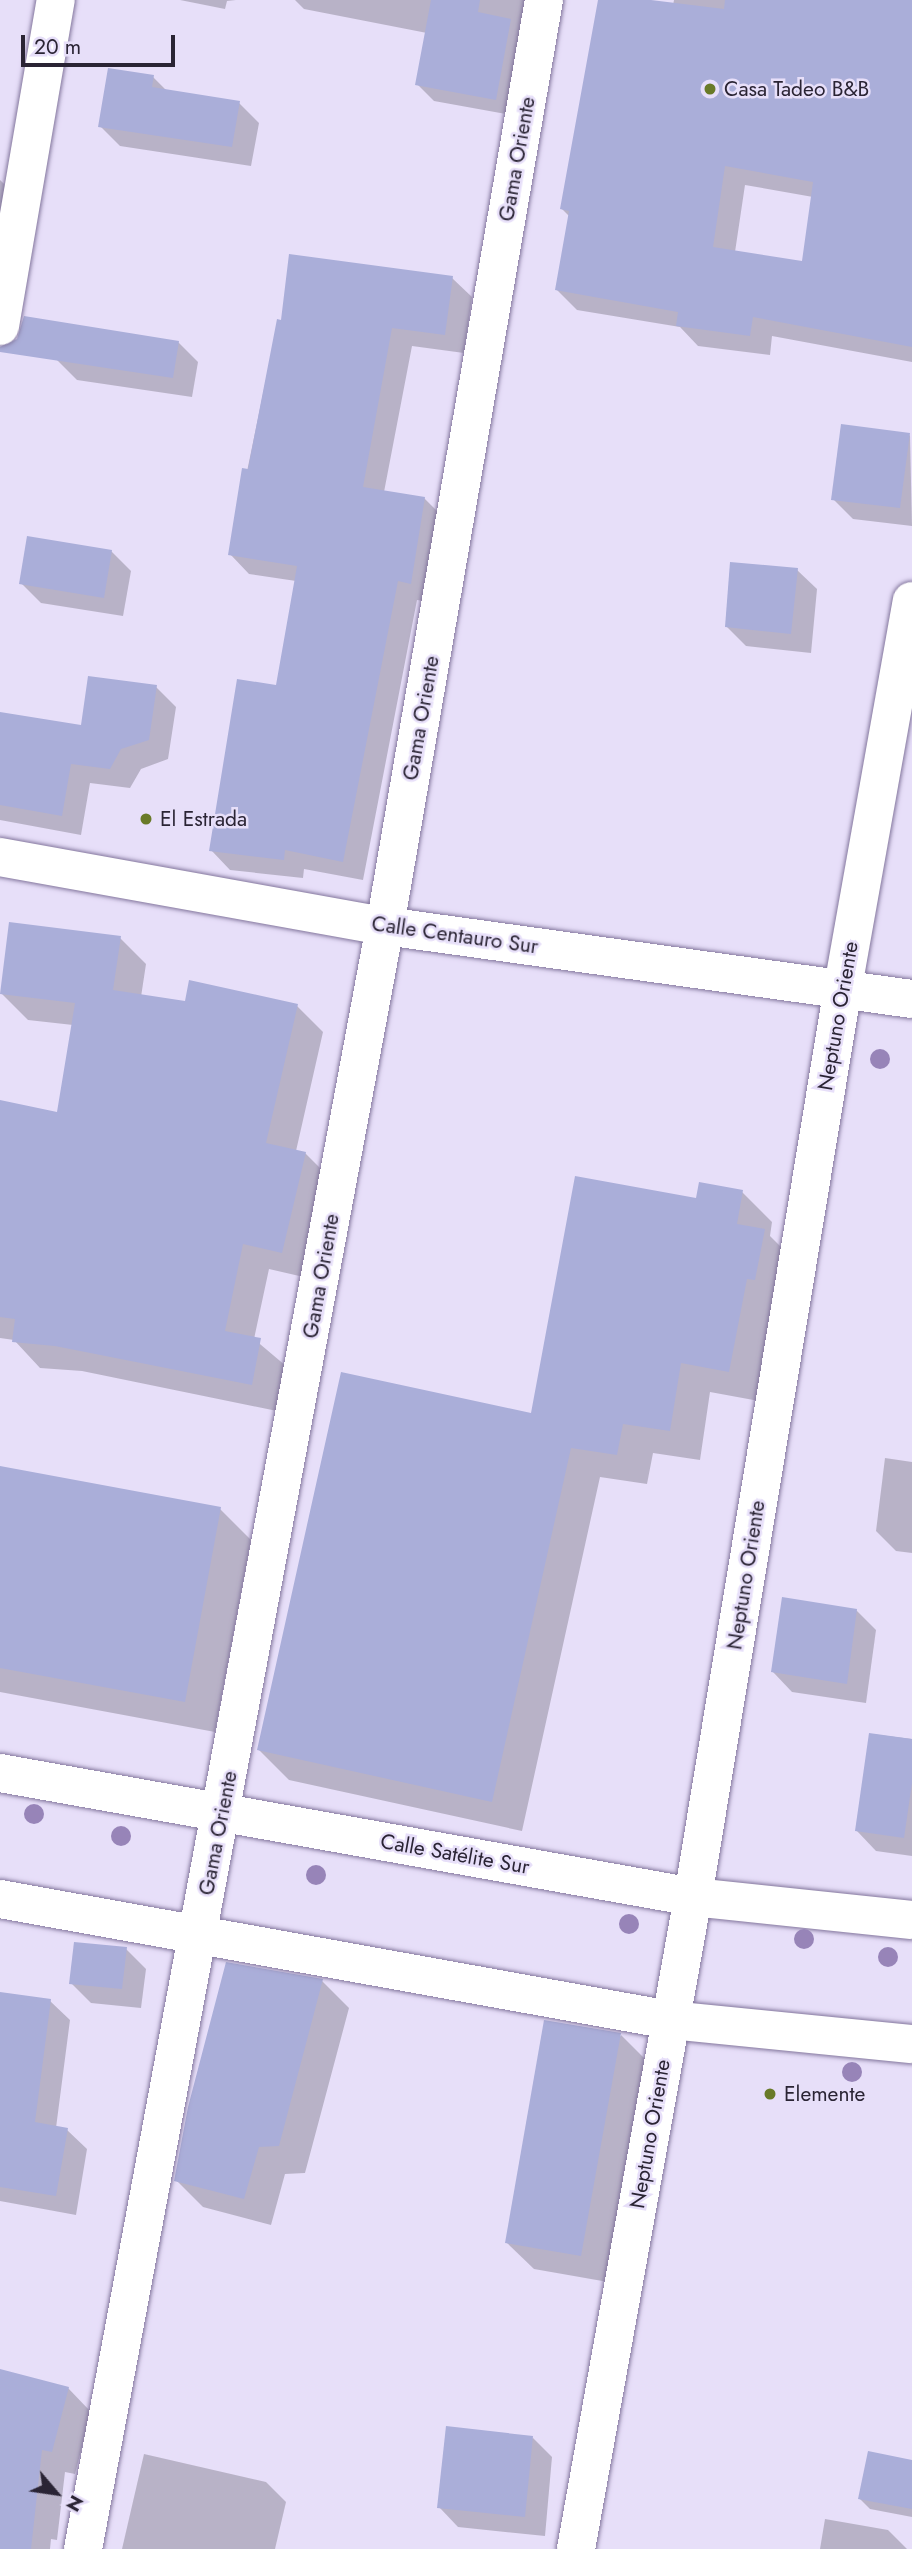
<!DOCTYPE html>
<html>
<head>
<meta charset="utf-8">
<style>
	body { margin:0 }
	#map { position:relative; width:912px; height:2549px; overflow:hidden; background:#e7dff9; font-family:Jost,sans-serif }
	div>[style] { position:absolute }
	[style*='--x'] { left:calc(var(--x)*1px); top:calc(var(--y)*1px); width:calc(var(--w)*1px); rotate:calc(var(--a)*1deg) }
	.shadow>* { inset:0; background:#0003 }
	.building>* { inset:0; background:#aaaed9 }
	.roads { filter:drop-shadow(0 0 2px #83769d) drop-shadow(0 0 2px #83769d) }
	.minor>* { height:38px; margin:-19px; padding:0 19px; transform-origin:19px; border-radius:19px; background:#fff }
	.trees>* { width:20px; height:20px; margin:-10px; border-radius:50%; background:#9784b8 }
	.dots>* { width:19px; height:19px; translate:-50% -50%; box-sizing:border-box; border:4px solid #e7dff9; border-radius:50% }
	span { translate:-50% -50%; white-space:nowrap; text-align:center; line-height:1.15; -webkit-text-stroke:5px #e7dff9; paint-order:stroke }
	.poi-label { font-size:21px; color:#2a2434 }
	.left { translate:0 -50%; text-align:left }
	.street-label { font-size:21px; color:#2a2434 }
	.north { position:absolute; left:21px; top:2458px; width:70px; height:70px; -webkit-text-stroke:5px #e7dff9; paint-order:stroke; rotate:119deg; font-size:19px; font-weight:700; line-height:28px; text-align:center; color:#2a2434 }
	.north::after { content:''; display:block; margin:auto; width:24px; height:32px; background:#2a2434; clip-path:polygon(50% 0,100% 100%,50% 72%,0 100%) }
	.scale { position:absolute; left:21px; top:35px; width:154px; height:32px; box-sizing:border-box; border:4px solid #2a2434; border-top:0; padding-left:9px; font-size:21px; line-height:24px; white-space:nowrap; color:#2a2434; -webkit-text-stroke:5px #e7dff9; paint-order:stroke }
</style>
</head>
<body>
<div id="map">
	<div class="shadow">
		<i style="clip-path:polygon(180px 0,236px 0,227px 1px,225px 9px)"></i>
		<i style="clip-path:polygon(295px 0,540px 0,512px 115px,434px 101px,417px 84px,427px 33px,304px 9px)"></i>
		<i style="clip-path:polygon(evenodd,600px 0,673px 5px,674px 0,912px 0,912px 362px,772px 336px,770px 355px,698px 346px,680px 327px,577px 310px,557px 290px,569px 216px,561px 208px,600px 0,745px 185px,813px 197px,804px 263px,735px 252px,745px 185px)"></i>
		<i style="clip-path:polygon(153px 77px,167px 91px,239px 103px,259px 123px,251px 166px,120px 146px,100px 126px)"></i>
		<i style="clip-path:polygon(0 180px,29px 208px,0 284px)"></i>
		<i style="clip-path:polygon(452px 278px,472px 297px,464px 353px,412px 346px,384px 492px,424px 498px,444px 518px,431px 602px,417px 600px,363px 880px,304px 869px,303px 878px,230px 870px,211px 850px,278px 687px,296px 581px,249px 574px,230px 554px,278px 321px)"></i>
		<i style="clip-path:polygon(178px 342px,198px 362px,192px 397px,77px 380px,57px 360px)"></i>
		<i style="clip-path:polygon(910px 435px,912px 526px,853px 519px,833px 499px)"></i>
		<i style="clip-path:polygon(111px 551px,131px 571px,123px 616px,41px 603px,21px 583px)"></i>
		<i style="clip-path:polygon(797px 570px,817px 589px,811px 653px,746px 646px,726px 626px)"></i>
		<i style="clip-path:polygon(156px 687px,176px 707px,168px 759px,141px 769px,130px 788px,90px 783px,81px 835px,0 820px,0 713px,83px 727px)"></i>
		<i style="clip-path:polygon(120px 938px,146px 964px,141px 997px,187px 1003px,297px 1006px,323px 1032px,296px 1151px,305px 1153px,331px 1179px,308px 1278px,269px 1269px,254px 1339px,286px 1366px,277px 1411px,82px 1371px,40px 1368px,14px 1340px,0 1338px,0 1102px,59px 1114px,73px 1025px,28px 1020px,2px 994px)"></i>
		<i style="clip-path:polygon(742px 1192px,772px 1222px,770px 1236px,794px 1260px,759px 1401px,710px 1392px,700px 1460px,653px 1453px,647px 1484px,600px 1477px,522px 1831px,289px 1780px,259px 1750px,533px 1415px,698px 1200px)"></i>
		<i style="clip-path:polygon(885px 1458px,912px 1462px,912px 1553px,896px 1551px,876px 1531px)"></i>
		<i style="clip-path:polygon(0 1468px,220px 1509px,251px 1540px,215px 1732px,0 1692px)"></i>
		<i style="clip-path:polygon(856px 1610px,876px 1630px,866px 1703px,792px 1692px,773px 1672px)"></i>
		<i style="clip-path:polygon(871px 1734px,912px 1739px,912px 1856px,876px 1851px,857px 1831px)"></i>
		<i style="clip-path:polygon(126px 1949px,146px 1969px,141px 2008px,91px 2003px,71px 1983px)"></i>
		<i style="clip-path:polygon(322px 1981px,349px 2008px,305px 2173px,285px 2174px,271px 2225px,203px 2207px,176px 2180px)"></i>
		<i style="clip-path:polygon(0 1994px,50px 2001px,70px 2020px,56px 2128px,67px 2130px,87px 2149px,76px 2215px,0 2201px)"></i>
		<i style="clip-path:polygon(621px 2035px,648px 2062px,608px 2282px,534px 2269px,506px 2242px)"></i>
		<i style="clip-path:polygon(0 2371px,68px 2388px,91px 2412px,75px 2474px,65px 2472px,57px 2540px,51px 2539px,50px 2549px,0 2549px)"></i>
		<i style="clip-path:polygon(533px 2438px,552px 2457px,545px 2536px,458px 2527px,439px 2507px)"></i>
		<i style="clip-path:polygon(144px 2454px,266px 2482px,286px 2502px,275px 2549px,122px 2549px)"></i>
		<i style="clip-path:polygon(912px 2462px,912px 2517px,870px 2509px,860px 2499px)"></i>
		<i style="clip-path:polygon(825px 2519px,888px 2530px,907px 2549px,820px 2549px)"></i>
	</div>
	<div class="building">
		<i style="clip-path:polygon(431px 0,480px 0,478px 12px,511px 19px,496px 100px,415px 85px)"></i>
		<i style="clip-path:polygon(evenodd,598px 0,651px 0,724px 9px,725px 0,912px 0,912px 347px,753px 317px,750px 336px,676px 326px,678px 312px,555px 290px,569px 211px,560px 209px,598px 0,725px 166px,813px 182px,802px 261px,713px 247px,725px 166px)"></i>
		<i style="clip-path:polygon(108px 68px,154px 75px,152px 87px,240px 101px,232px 147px,98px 127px)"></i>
		<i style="clip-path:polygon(289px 254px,453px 276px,445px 335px,392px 328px,363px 487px,425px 497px,411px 584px,398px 581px,343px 862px,285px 850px,284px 860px,209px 851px,237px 679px,276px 685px,297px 566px,228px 555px,242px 468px,248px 469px,277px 319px,281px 320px)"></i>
		<i style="clip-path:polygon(24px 316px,179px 341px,173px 378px,0 352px,0 347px,17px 339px)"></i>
		<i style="clip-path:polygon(841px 424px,910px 433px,900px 508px,831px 500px)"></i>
		<i style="clip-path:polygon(27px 536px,112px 550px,104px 598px,19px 584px)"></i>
		<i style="clip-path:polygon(730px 562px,798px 568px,791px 634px,725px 627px)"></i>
		<i style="clip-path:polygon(88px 676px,157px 685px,149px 740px,121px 749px,110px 769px,71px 764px,62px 816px,0 805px,0 712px,81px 725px)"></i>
		<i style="clip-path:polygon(9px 922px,121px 936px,113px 990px,185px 1001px,189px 980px,298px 1004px,266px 1143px,306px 1152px,282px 1253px,243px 1244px,225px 1331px,261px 1338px,252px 1385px,55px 1346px,12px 1342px,15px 1319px,0 1317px,0 1100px,57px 1112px,75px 1003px,0 994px)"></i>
		<i style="clip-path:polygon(575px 1176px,696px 1198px,699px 1182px,743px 1190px,737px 1224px,765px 1229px,755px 1280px,747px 1279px,729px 1372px,681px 1363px,670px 1431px,623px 1424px,617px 1455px,571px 1448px,492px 1802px,257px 1750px,341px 1372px,531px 1413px)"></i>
		<i style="clip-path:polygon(0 1466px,221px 1507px,185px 1702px,0 1668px)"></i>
		<i style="clip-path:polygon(782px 1597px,857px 1609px,847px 1684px,771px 1672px)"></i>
		<i style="clip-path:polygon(869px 1733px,912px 1739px,912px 1783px,904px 1838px,855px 1831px)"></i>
		<i style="clip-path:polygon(74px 1942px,127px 1947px,122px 1989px,69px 1984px)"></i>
		<i style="clip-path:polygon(226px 1962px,323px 1979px,279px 2146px,259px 2147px,244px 2199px,174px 2181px,188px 2107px)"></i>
		<i style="clip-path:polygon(0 1992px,51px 1999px,35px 2122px,68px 2128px,56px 2196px,0 2187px)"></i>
		<i style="clip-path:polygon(544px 2020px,621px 2033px,581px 2256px,505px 2243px)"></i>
		<i style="clip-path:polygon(0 2369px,69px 2387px,52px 2452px,42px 2450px,31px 2549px,0 2549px)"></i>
		<i style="clip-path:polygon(446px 2426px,533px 2436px,525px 2517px,437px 2508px)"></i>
		<i style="clip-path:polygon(868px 2451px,912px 2460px,912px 2509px,858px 2499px)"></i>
	</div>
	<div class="roads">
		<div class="minor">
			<i style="--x:0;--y:326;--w:331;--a:-80.3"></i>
			<i style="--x:0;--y:857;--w:391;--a:10.2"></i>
			<i style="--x:385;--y:926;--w:532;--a:7.89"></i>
			<i style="--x:0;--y:1773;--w:704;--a:10.14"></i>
			<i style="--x:693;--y:1897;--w:220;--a:6"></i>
			<i style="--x:0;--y:1899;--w:681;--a:10.24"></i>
			<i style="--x:670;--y:2020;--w:243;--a:5.7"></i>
			<i style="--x:83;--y:2549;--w:1651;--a:-79.46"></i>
			<i style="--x:385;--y:926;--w:940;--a:-80.26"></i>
			<i style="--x:576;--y:2549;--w:662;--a:-79.83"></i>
			<i style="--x:693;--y:1897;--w:922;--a:-80.64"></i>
			<i style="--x:843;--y:987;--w:392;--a:-79.9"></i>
		</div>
	</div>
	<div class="trees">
		<i style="left:880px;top:1059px"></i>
		<i style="left:34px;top:1814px"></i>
		<i style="left:121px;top:1836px"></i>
		<i style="left:316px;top:1875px"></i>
		<i style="left:629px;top:1924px"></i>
		<i style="left:804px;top:1939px"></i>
		<i style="left:888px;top:1957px"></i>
		<i style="left:852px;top:2072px"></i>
	</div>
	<div class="dots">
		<i style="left:710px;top:89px;background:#697a28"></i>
		<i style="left:146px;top:819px;background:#697a28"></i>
		<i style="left:770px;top:2094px;background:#697a28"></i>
	</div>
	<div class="poi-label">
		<span class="left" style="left:724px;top:89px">Casa Tadeo B&amp;B</span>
		<span class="left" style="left:160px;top:819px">El Estrada</span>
		<span class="left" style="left:784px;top:2094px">Elemente</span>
	</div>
	<div class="street-label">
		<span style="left:517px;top:159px;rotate:-80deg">Gama Oriente</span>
		<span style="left:421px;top:718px;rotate:-80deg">Gama Oriente</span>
		<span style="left:455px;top:935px;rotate:8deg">Calle Centauro Sur</span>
		<span style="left:838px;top:1016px;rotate:-80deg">Neptuno Oriente</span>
		<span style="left:321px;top:1276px;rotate:-80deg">Gama Oriente</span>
		<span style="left:746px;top:1575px;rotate:-81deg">Neptuno Oriente</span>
		<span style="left:218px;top:1833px;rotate:-79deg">Gama Oriente</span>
		<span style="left:455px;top:1854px;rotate:10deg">Calle Satélite Sur</span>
		<span style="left:650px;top:2134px;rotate:-80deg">Neptuno Oriente</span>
	</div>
	<div class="north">N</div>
	<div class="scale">20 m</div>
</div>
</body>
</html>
